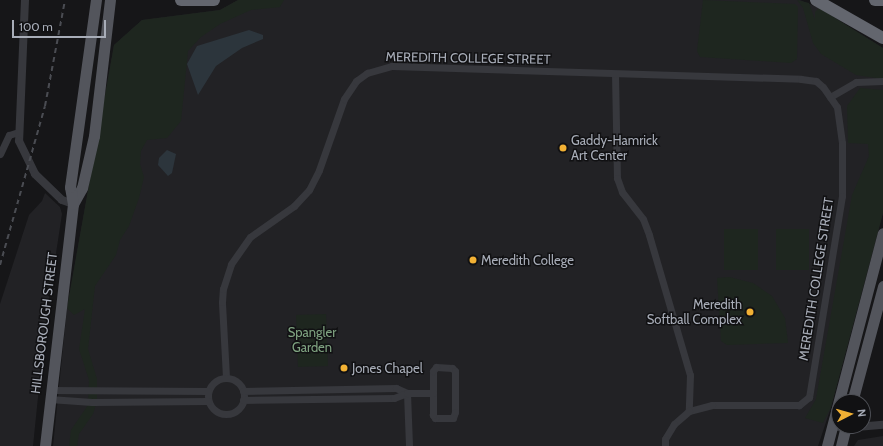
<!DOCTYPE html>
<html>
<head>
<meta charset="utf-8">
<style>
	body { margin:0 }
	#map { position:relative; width:883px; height:446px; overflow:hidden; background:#161618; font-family:Cabin,sans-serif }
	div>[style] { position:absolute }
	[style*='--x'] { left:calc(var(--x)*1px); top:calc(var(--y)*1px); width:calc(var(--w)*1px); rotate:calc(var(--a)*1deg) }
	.built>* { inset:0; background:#222225 }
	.green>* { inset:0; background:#1e261f }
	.water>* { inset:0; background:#2c353c }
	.minor>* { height:7px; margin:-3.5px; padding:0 3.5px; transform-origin:3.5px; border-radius:3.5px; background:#37383d }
	.minor>.ring { margin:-3.5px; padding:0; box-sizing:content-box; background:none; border:7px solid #37383d; border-radius:50% }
	.tertiary>* { height:8px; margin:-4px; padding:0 4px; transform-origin:4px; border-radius:4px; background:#37383d }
	.primary>* { height:11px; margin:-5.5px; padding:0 5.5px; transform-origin:5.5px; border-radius:5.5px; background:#53555c }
	.motorway>* { height:12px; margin:-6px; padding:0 6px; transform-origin:6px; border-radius:6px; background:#63666e }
	.rail>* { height:2px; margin-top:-1px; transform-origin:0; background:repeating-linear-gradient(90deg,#4a4c52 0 5px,transparent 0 9px) }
	.dots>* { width:11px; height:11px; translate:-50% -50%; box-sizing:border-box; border:2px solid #111113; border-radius:50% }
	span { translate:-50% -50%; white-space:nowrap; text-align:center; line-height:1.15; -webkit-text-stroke:3px #111113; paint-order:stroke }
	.street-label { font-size:13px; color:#a8adb8 }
	.poi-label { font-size:13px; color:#a8adb8 }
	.left { translate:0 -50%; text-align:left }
	.right { translate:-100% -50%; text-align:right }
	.park-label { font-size:13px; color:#7fa381 }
	.north { position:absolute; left:831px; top:394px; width:40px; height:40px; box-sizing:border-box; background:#111113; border:1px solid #4d4f55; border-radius:50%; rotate:84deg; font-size:11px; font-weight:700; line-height:16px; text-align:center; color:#a8adb8 }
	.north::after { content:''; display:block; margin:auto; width:14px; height:18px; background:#f2b134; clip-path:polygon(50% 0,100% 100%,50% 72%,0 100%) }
	.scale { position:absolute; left:12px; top:20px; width:94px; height:18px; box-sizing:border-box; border:2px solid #a8adb8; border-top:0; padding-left:5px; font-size:12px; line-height:14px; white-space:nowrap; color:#a8adb8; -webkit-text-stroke:3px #111113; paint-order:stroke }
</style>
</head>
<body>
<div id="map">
	<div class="built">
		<i style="clip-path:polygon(238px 0,800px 0,819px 8px,883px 48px,883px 213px,831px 407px,818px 446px,53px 446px,67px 308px,114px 45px,142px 20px,220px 10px)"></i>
		<i style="clip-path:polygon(45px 193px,60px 207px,62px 214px,46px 319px,33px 446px,0 446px,0 304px,29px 215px,42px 201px)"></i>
		<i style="clip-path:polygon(883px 436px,883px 446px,854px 446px,858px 440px)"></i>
	</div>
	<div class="green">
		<i style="clip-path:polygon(238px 0,284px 0,280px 7px,251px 10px,220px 24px,201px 37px,188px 51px,181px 121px,167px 138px,147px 140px,141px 151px,140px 164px,144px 177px,139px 198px,129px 226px,120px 240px,116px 255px,95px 286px,88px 349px,97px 379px,97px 401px,93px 414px,79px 434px,77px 446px,69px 446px,71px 430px,88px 405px,89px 380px,79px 349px,85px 309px,74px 315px,67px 308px,114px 45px,142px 20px,220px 10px)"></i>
		<i style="clip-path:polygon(703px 0,795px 4px,798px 7px,797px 59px,791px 63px,700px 57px,697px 51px)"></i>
		<i style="clip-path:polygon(797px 0,809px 3px,815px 20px,815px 12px,819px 8px,883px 48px,883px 79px,856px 75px,821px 54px,813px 43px,803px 8px)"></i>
		<i style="clip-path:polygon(860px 88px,883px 90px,883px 213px,831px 407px,823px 423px,805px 418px,816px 399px,852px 195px,869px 156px,868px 144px,848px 143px,847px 106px)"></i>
		<i style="clip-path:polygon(724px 229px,758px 229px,758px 270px,724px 270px)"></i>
		<i style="clip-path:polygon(776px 229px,809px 229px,809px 270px,776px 270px)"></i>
		<i style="clip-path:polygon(729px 277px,753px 283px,772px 296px,785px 318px,788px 343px,727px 345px,721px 341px,717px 278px)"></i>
		<i style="clip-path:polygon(326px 314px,328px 366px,298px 367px,296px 315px)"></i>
	</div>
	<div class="water">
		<i style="clip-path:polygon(249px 30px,263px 35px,263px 39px,242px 48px,216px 66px,198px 95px,187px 64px,197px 46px)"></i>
		<i style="clip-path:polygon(167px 150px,176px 154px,172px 173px,168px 176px,158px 165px,159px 158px)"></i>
	</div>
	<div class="minor">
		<i style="--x:615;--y:74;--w:104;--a:88.9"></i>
		<i style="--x:617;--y:178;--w:15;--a:70"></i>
		<i style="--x:622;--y:192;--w:34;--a:52"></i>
		<i style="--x:643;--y:219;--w:17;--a:69"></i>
		<i style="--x:649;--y:235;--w:146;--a:73.7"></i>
		<i style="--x:690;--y:375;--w:36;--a:92"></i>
		<i style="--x:830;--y:97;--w:30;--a:-30"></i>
		<i style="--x:856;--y:82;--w:27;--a:-2"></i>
		<i style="--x:0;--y:154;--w:21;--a:-65"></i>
		<i style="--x:9;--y:135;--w:9;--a:-18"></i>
		<i style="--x:436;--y:367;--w:16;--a:4"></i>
		<i style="--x:452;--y:368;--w:4;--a:45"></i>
		<i style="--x:455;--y:371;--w:41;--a:90"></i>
		<i style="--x:455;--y:412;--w:6;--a:108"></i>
		<i style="--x:453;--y:418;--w:18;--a:180"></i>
		<i style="--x:435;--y:418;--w:4;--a:-124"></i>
		<i style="--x:433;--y:415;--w:44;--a:-90"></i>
		<i style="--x:433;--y:371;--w:5;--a:-53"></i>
		<i style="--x:226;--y:377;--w:75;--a:-93.1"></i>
		<i style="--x:222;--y:302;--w:13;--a:-86"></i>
		<i style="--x:223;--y:289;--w:26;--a:-72"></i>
		<i style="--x:231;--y:264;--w:33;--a:-55"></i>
		<i style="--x:250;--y:237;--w:54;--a:-35.2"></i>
		<i style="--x:294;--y:206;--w:22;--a:-47"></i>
		<i style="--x:309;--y:190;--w:22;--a:-63"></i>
		<i style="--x:319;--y:170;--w:75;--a:-70.6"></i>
		<i style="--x:344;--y:99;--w:22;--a:-56"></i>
		<i style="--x:356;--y:81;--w:14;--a:-36"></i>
		<i style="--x:367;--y:73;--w:26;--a:-16"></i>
		<i style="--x:392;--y:66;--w:409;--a:1.8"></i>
		<i style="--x:801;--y:79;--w:15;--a:8"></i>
		<i style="--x:816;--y:81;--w:9;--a:41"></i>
		<i style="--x:823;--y:87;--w:24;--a:55"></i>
		<i style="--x:837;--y:107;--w:36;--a:82"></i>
		<i style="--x:842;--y:143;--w:53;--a:90"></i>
		<i style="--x:842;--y:196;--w:204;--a:99.3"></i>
		<i style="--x:809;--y:397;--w:13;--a:141"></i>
		<i style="--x:799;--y:405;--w:87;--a:180"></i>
		<i style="--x:712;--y:405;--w:24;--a:165"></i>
		<i style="--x:689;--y:411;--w:20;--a:139"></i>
		<i style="--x:674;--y:424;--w:17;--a:121"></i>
		<i style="--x:665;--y:439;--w:7;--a:90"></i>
		<i class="ring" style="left:208px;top:378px;width:29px;height:29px"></i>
		<i style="--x:50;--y:390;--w:158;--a:0.4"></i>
		<i style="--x:243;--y:391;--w:153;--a:-1.1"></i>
		<i style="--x:396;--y:388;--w:12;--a:24"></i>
		<i style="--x:407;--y:393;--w:53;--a:87.8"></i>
		<i style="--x:49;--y:399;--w:43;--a:4"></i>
		<i style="--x:92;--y:402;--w:116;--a:-0.5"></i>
		<i style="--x:243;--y:400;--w:151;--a:-0.8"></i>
		<i style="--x:394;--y:398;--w:14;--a:-21"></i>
		<i style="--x:407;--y:393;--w:26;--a:0"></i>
	</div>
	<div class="tertiary">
		<i style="--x:25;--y:0;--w:141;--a:92.4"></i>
		<i style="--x:19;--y:141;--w:37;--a:64"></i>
		<i style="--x:35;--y:174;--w:37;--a:44"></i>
		<i style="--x:62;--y:200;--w:12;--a:20"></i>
		<i style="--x:832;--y:426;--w:13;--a:9"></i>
		<i style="--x:845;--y:428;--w:38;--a:-5"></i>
	</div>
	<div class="primary">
		<i style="--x:73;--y:204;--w:18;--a:-61"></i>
		<i style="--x:82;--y:188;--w:53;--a:-77"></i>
		<i style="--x:94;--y:136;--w:137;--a:-83.3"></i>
		<i style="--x:852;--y:402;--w:120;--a:-75"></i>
		<i style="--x:45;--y:446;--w:244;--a:-83.4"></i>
		<i style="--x:73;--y:204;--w:17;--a:-100"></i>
		<i style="--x:70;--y:187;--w:189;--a:-82.1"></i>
		<i style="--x:827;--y:446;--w:220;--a:-75.3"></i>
		<i style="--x:841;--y:446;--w:21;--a:-76"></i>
	</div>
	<div class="motorway">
		<i style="--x:181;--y:0;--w:33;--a:0"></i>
		<i style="--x:816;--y:0;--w:77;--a:29.6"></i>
		<i style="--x:875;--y:0;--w:8;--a:0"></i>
	</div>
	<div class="rail">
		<i style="--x:0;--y:265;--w:165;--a:-74.2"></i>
		<i style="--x:45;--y:106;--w:108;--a:-79.3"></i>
	</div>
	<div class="dots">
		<i style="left:563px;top:148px;background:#f2b134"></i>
		<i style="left:473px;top:260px;background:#f2b134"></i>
		<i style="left:750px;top:312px;background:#f2b134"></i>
		<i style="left:344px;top:368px;background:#f2b134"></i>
	</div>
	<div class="street-label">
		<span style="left:468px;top:58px;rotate:1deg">MEREDITH COLLEGE STREET</span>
		<span style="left:816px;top:279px;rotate:-81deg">MEREDITH COLLEGE STREET</span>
		<span style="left:44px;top:323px;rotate:-83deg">HILLSBOROUGH STREET</span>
	</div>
	<div class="poi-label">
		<span class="left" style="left:571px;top:148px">Gaddy-Hamrick<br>Art Center</span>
		<span class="left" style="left:481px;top:260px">Meredith College</span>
		<span class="right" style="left:742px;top:312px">Meredith<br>Softball Complex</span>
		<span class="left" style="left:352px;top:368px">Jones Chapel</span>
	</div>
	<div class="park-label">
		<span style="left:312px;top:340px">Spangler<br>Garden</span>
	</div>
	<div class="north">N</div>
	<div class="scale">100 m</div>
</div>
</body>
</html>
